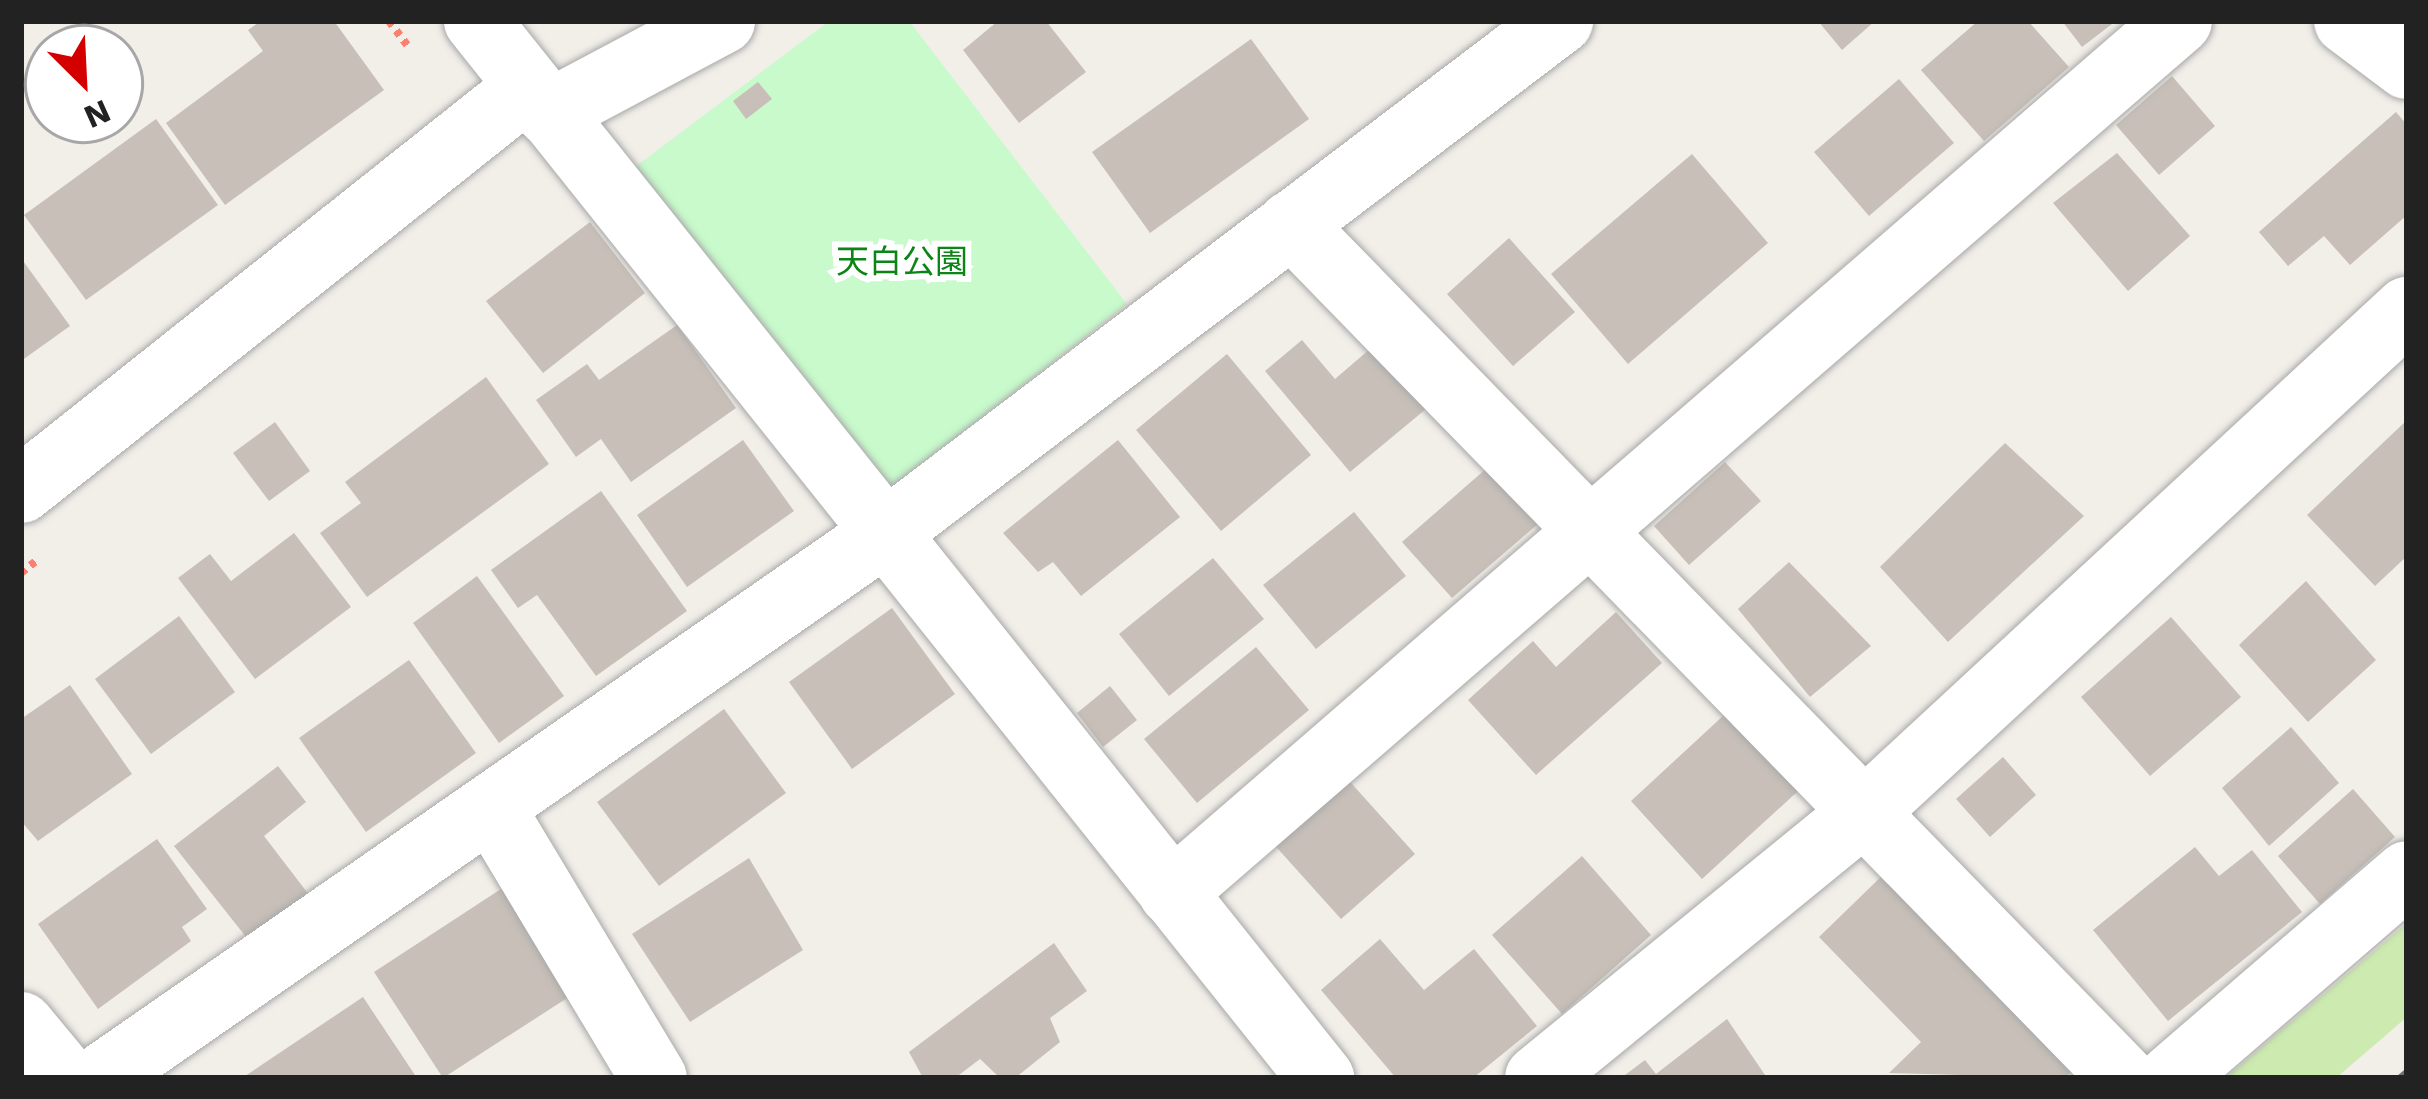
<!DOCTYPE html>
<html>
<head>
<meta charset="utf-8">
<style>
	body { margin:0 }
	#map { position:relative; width:2428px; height:1099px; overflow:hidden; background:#f2efe9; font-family:"Work Sans","Noto Sans JP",sans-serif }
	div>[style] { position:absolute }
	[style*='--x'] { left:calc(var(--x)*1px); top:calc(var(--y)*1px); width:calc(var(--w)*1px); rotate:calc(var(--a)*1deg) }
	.grass>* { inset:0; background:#cdebb0 }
	.park>* { inset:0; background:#c8facc }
	.building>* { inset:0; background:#c7bfb8 }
	.path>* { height:8px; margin-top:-4px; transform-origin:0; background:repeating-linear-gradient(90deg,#fa8072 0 6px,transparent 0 12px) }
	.roads { filter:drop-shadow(0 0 3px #a9a9a9) drop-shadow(0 0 3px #a9a9a9) }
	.minor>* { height:66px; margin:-33px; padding:0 33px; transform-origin:33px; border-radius:33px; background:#fff }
	.rail>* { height:9px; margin-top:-4.5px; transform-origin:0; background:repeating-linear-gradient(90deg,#707070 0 24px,transparent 0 48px) }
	span { translate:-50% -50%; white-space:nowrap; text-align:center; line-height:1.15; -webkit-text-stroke:12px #fff; paint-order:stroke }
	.park-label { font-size:33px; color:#0c8416 }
	.frame { position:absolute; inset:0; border:24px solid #222; pointer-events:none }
	.north { position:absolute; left:24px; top:24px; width:120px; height:120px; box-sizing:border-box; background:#fff; border:3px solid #a7a7a7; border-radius:50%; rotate:156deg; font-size:33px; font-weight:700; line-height:48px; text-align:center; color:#222 }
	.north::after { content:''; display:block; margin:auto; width:42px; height:54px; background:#d40000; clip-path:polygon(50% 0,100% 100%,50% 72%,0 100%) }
</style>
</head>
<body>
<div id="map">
	<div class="grass">
		<i style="clip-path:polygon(2407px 923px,2407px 1017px,2336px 1078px,2225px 1078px)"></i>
	</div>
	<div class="park">
		<i style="clip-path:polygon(829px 21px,909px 21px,1127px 304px,887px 492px,635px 167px)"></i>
	</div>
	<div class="building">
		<i style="clip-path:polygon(261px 21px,334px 21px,384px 90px,225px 205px,166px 123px,263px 51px,248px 30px)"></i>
		<i style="clip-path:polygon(998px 21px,1046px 21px,1086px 72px,1019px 123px,963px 50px)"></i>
		<i style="clip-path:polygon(1818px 21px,1875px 21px,1842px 50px)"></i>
		<i style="clip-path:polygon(1978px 21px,2028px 21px,2069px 67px,1984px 141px,1921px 70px)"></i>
		<i style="clip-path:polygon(2062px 21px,2116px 21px,2082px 47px)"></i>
		<i style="clip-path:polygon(1251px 39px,1309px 119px,1150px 233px,1092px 152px)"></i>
		<i style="clip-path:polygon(2172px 76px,2215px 126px,2159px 175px,2116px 125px)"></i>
		<i style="clip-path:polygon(1899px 79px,1954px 143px,1869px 216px,1814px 152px)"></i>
		<i style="clip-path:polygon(758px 82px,772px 99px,746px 119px,733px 101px)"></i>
		<i style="clip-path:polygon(2396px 112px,2407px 125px,2407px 215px,2350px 265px,2324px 236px,2288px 266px,2259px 232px)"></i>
		<i style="clip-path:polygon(156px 119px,218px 205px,86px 300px,24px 215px)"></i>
		<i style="clip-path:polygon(2117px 153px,2190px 236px,2128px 291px,2053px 203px)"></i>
		<i style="clip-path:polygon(1692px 154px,1768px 243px,1628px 364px,1551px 274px)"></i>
		<i style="clip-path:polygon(590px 222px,645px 293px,543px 373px,486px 301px)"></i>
		<i style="clip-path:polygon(1509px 238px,1575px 312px,1513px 366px,1447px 294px)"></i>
		<i style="clip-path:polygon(21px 258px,70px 326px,21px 361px)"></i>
		<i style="clip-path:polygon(677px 325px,736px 408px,631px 482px,601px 439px,576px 457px,536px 400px,587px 364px,599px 380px)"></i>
		<i style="clip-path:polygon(1385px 336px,1438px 399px,1350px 472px,1265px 371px,1302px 340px,1335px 379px)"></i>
		<i style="clip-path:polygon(1227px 354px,1311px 455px,1221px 531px,1136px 430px)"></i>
		<i style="clip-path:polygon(486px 377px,549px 464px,367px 597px,320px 533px,361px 503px,345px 482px)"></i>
		<i style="clip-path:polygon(2407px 420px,2407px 556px,2375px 586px,2307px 515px)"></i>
		<i style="clip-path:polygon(275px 422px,310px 471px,269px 501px,233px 453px)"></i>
		<i style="clip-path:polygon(743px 440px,794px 511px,687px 587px,637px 515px)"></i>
		<i style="clip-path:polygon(1118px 440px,1180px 517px,1081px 596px,1053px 562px,1038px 572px,1003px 533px)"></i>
		<i style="clip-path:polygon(2005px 443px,2084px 516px,1948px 642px,1880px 567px)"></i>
		<i style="clip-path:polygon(1495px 461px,1545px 518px,1452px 598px,1402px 542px)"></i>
		<i style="clip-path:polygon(1725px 462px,1761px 501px,1689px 565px,1654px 526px)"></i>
		<i style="clip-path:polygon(601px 491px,687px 611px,596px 676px,537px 595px,518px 608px,491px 570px)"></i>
		<i style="clip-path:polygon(1354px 512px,1406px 576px,1316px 649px,1263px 585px)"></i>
		<i style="clip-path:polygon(294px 533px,351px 607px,255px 679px,178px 578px,210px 554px,231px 581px)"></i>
		<i style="clip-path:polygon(1213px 558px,1264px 619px,1169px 696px,1119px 634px)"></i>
		<i style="clip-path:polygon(1789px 562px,1871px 646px,1810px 697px,1738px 609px)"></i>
		<i style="clip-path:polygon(477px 576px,564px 696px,499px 743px,413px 623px)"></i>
		<i style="clip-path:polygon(2306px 581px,2376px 660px,2308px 722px,2239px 645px)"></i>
		<i style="clip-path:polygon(892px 608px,955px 694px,852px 769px,789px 682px)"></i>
		<i style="clip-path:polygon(1616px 612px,1662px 663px,1536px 775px,1468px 700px,1533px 641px,1556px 667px)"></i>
		<i style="clip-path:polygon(179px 616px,235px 692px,151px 754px,95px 679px)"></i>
		<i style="clip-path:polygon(2171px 617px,2241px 697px,2150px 776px,2081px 697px)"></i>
		<i style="clip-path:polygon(1256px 647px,1309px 710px,1197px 803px,1144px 739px)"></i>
		<i style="clip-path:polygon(409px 660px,476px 753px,366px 832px,299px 738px)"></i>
		<i style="clip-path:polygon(70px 685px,132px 774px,38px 841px,21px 821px,21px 719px)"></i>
		<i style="clip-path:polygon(1110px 686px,1137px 720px,1103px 747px,1077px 713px)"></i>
		<i style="clip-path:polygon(1737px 703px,1809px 781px,1702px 879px,1631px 801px)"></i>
		<i style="clip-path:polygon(724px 709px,786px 793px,659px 886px,597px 802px)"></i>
		<i style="clip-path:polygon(2291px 727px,2339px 783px,2269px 846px,2222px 788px)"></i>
		<i style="clip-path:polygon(2003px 757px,2036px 795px,1990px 837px,1956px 799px)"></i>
		<i style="clip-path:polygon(278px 766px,306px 802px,264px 836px,313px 900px,254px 947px,174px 846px)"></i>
		<i style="clip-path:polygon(1343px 774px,1415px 854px,1341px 919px,1269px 839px)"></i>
		<i style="clip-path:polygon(2353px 789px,2395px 837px,2320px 904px,2278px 856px)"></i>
		<i style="clip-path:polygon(157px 839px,207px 909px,182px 927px,191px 941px,98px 1009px,38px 924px)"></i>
		<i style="clip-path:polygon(2195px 847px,2219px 876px,2252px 850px,2302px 912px,2168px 1021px,2093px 930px)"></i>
		<i style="clip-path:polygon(1582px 856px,1651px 935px,1562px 1014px,1492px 935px)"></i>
		<i style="clip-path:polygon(749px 858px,803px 950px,690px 1022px,632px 934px)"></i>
		<i style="clip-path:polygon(1890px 868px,2080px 1063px,2065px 1078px,1889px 1073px,1921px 1042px,1819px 937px)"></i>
		<i style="clip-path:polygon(504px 887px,575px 993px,443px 1078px,374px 972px)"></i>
		<i style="clip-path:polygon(1380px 939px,1424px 990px,1474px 949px,1537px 1026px,1473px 1078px,1396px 1078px,1321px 990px)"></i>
		<i style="clip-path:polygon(1054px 943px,1087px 991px,1050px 1018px,1060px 1042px,1015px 1078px,1000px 1078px,980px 1059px,955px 1078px,923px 1078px,909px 1052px)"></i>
		<i style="clip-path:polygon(363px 997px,417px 1078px,242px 1078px)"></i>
		<i style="clip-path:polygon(1727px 1019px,1767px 1078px,1621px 1078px,1645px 1060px,1656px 1074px)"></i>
	</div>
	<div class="path">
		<i style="--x:389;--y:21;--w:34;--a:53"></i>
		<i style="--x:21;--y:573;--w:21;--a:-39"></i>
	</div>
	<div class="roads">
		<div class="minor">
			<i style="--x:477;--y:21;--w:1353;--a:51.39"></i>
			<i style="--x:2347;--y:21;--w:75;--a:36.9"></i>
			<i style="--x:549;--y:113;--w:196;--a:-28"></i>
			<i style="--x:1291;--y:224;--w:1192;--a:45.75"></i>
			<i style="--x:21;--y:490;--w:646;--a:-38.47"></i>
			<i style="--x:491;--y:807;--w:316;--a:59"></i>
			<i style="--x:1172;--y:893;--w:1332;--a:-40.89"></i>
			<i style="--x:21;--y:1025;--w:69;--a:50.3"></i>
			<i style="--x:100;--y:1078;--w:959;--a:-34.77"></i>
			<i style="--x:888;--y:531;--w:844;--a:-37.2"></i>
			<i style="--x:1538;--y:1078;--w:426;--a:-39.2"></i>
			<i style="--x:1868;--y:809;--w:735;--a:-42.79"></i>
			<i style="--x:2171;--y:1078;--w:312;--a:-40.8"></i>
		</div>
	</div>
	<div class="rail">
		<i style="--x:2401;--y:1078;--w:8;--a:-40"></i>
	</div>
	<div class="park-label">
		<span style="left:902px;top:262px">天白公園</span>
	</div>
	<div class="frame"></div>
	<div class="north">N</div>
</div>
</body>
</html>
